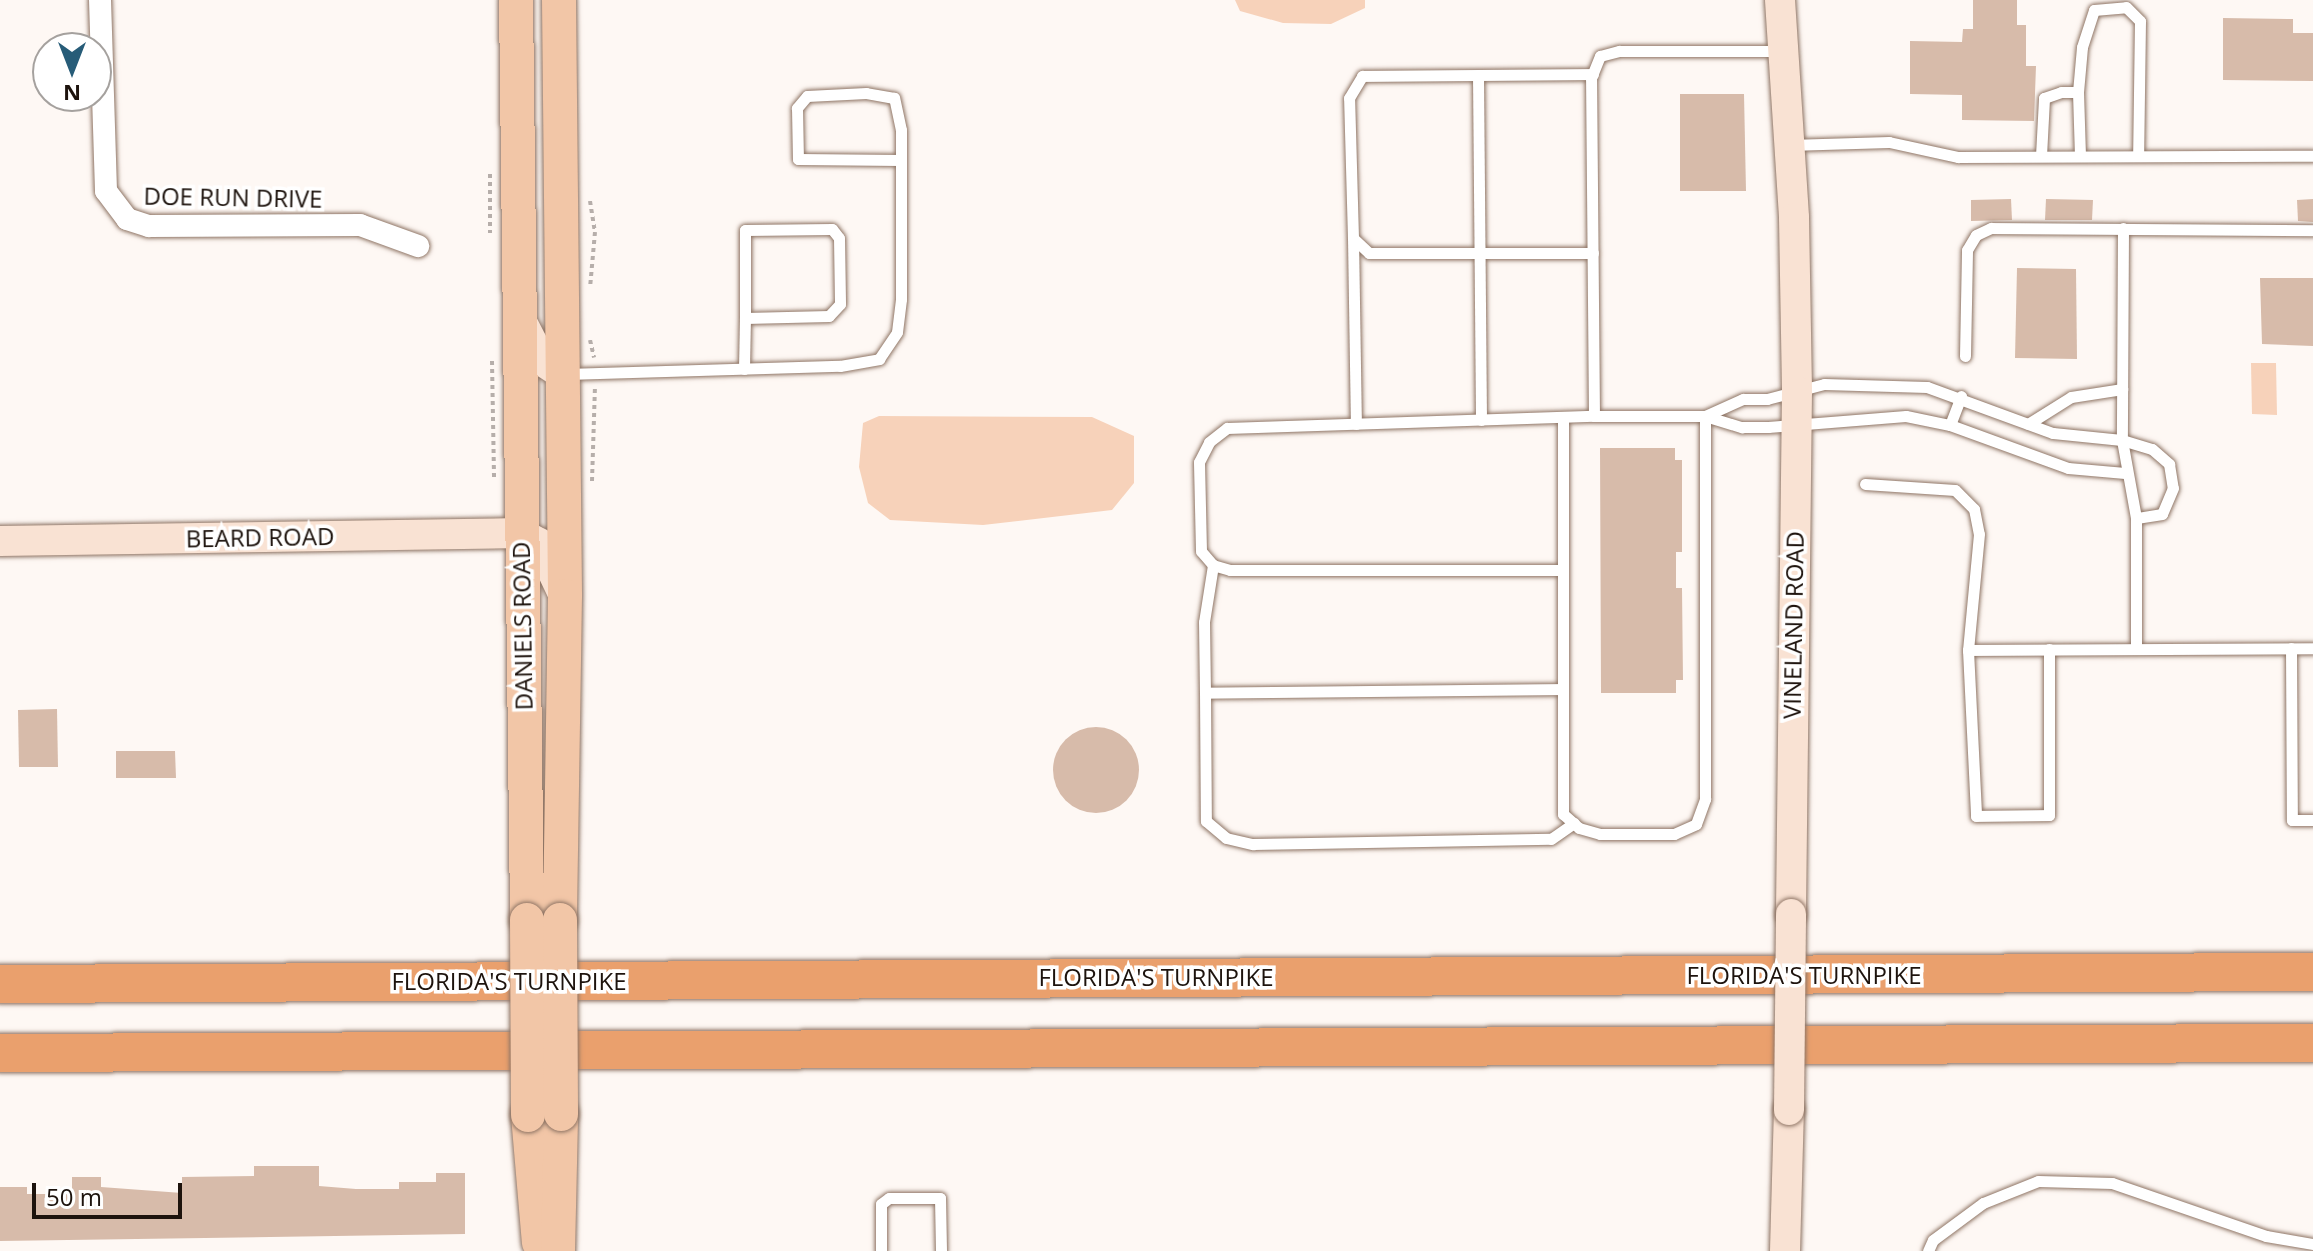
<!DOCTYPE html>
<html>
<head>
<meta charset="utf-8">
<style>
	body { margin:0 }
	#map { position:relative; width:2313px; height:1251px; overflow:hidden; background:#fef8f4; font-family:"Open Sans",sans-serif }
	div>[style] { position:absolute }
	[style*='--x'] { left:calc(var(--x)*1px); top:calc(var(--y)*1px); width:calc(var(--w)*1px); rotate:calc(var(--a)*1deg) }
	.green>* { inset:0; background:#f7d2ba }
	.building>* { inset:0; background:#d7bbaa }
	.round { border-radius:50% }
	.path>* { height:4px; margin-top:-2px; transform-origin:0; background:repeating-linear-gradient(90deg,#b6aeaa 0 4px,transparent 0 8px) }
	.roads { filter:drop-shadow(0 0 2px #8f7565) drop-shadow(0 0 2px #8f7565) }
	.lane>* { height:11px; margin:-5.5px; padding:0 5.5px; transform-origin:5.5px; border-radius:5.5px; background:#fff }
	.street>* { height:22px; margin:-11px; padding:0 11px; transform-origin:11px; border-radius:11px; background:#fff }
	.secondary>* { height:30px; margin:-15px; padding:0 15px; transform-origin:15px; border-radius:15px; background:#f9e2d3 }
	.primary>* { height:34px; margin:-17px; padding:0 17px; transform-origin:17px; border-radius:17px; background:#f2c6a7 }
	.highway>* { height:38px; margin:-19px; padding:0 19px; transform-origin:19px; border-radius:19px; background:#eaa06d }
	.bridges { filter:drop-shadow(0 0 2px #8f7565) drop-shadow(0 0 2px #8f7565) }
	.secondary-bridge>* { height:30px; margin:-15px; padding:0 15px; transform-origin:15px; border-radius:15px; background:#f9e2d3 }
	.primary-bridge>* { height:34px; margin:-17px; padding:0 17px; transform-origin:17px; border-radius:17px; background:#f2c6a7 }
	span { translate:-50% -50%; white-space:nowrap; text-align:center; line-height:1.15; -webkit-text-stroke:7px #fff; paint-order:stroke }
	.street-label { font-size:24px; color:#1d130d }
	.north { position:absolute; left:32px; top:32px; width:80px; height:80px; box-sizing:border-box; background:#fff; border:2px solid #a5a19e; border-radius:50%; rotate:180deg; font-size:22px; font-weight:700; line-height:32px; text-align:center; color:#1d130d }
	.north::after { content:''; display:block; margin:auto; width:28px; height:36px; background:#275c78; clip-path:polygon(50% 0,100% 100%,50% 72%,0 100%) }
	.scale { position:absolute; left:32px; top:1183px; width:150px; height:36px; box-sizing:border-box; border:4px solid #1d130d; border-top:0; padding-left:10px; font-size:24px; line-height:28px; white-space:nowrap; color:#1d130d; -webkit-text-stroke:6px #fff; paint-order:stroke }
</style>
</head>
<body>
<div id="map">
	<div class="green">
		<i style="clip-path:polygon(1235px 0,1365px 0,1365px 8px,1331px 24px,1283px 23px,1240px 11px)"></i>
		<i style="clip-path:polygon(2251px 363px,2276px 363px,2277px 415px,2252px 414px)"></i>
		<i style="clip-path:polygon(879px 416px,1092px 417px,1134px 436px,1134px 483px,1112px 510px,983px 525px,890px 520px,868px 503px,859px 467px,863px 423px)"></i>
	</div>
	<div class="building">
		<i style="clip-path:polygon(1973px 0,2017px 0,2017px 25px,2026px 25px,2026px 66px,2036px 66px,2034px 121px,1962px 120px,1962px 95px,1910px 94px,1910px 41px,1962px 42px,1963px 29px,1973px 29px)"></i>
		<i style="clip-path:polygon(2223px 18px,2293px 19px,2293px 33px,2313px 33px,2313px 81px,2223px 80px)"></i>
		<i style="clip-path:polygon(1680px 94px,1744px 94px,1746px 191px,1680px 191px)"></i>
		<i style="clip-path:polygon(2011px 199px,2012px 220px,1971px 221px,1971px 200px)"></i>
		<i style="clip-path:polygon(2046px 199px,2093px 200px,2092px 220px,2045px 220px)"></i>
		<i style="clip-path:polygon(2313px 199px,2313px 222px,2298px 221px,2297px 200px)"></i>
		<i style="clip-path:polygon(2017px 268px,2076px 269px,2077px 359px,2015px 358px)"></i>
		<i style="clip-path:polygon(2260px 278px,2313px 278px,2313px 346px,2262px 344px)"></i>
		<i style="clip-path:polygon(1600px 448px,1675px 448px,1675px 460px,1682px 460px,1682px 552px,1676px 552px,1676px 588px,1682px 588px,1683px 680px,1676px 680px,1676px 693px,1601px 693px)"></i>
		<i style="clip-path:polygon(57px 709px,58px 767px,19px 767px,18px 710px)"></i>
		<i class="round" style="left:1053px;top:727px;width:86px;height:86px"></i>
		<i style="clip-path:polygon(116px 751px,175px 751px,176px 778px,116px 778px)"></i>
		<i style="clip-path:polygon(254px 1166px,319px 1166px,319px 1186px,356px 1189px,399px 1189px,399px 1182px,436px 1182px,436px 1173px,465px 1173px,465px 1234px,0 1241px,0 1187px,27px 1187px,27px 1194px,72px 1194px,72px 1177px,101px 1177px,101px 1187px,182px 1193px,182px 1177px,254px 1176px)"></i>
	</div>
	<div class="path">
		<i style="--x:490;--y:174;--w:59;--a:90"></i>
		<i style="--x:590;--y:201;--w:31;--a:81"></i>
		<i style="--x:595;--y:232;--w:56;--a:95.1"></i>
		<i style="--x:590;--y:340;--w:18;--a:77"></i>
		<i style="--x:492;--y:361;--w:118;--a:89"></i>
		<i style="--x:592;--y:481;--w:94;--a:-88.2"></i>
	</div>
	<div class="roads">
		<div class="lane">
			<i style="--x:1478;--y:75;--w:345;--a:89.5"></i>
			<i style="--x:2078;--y:92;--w:45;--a:-84.9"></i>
			<i style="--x:2082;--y:47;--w:39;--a:-72"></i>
			<i style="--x:2094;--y:10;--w:32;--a:-5"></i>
			<i style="--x:2126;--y:7;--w:20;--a:45"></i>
			<i style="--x:2140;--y:21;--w:135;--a:90.8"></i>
			<i style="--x:1789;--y:145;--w:100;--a:-1.7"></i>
			<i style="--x:1889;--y:142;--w:71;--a:12.3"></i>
			<i style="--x:1958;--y:157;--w:355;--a:-0.2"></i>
			<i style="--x:2041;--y:156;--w:58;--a:-87"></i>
			<i style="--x:2044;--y:98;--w:18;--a:-19"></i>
			<i style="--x:2061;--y:92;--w:17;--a:0"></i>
			<i style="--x:2078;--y:92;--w:64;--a:88.2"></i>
			<i style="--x:2123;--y:228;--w:212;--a:90.3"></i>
			<i style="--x:2122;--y:440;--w:79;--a:79.8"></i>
			<i style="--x:2136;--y:518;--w:131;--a:90"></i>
			<i style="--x:1353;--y:238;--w:186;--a:89.1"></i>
			<i style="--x:1593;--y:253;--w:224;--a:180"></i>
			<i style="--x:1369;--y:253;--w:22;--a:-137"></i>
			<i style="--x:1353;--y:238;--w:140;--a:-91.6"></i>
			<i style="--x:1349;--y:98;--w:26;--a:-59"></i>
			<i style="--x:1362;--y:76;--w:231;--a:-0.5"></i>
			<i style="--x:1965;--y:356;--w:106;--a:-88.9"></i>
			<i style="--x:1967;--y:250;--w:17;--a:-59"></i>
			<i style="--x:1976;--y:235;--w:17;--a:-25"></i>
			<i style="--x:1991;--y:228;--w:322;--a:0.4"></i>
			<i style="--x:744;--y:369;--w:51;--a:-88.9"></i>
			<i style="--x:745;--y:318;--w:88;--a:-90"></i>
			<i style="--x:745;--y:230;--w:87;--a:-0.7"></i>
			<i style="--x:832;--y:229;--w:11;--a:52"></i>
			<i style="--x:839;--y:238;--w:66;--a:89.1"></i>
			<i style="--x:840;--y:304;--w:16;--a:133"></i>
			<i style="--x:829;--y:316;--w:84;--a:178.6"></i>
			<i style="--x:566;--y:374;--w:274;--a:-1.7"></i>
			<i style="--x:840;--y:366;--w:40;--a:-10"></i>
			<i style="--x:879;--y:359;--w:32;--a:-56"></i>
			<i style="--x:897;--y:332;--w:33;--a:-83"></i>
			<i style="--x:901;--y:299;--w:169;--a:-90"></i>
			<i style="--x:901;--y:130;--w:33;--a:-102"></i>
			<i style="--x:894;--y:98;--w:28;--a:-170"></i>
			<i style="--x:866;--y:93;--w:59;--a:177.1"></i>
			<i style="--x:807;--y:96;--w:16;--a:130"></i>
			<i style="--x:797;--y:108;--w:51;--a:88.9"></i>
			<i style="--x:798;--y:159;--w:102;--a:0.6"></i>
			<i style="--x:1594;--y:416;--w:338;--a:-90.5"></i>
			<i style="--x:1591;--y:78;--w:24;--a:-68"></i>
			<i style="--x:1600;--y:56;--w:20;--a:-15"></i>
			<i style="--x:1619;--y:51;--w:162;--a:0"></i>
			<i style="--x:1705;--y:416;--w:42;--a:-24.1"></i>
			<i style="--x:1743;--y:399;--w:24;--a:0"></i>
			<i style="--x:1767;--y:399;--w:59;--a:-14.7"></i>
			<i style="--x:1824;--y:384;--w:103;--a:1.7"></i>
			<i style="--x:1927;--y:387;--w:134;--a:20.1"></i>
			<i style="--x:2053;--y:433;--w:69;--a:5.8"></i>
			<i style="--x:2122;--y:440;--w:31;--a:17"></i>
			<i style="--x:2152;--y:449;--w:23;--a:41"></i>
			<i style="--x:2169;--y:464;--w:24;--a:81"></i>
			<i style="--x:2173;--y:488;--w:28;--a:113"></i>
			<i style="--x:2162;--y:514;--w:26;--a:171"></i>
			<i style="--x:1563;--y:417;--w:397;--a:90"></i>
			<i style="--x:1563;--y:814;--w:21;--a:41"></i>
			<i style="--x:1579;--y:828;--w:22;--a:16"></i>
			<i style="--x:1600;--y:834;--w:74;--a:0"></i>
			<i style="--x:1674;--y:834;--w:24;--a:-24"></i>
			<i style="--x:1696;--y:824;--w:27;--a:-70"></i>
			<i style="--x:1705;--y:799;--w:383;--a:-90"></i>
			<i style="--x:2028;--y:424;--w:51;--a:-32.1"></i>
			<i style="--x:2071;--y:397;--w:52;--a:-8.9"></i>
			<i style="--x:1950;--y:425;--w:31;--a:-69"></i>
			<i style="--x:1865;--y:484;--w:90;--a:3.8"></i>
			<i style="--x:1955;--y:490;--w:27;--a:45"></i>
			<i style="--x:1974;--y:509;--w:25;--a:79"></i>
			<i style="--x:1979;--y:534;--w:117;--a:95.4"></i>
			<i style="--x:1968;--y:650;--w:166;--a:87.2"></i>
			<i style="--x:1976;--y:816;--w:73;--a:-0.8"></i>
			<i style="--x:2049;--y:815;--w:166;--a:-90"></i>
			<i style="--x:1560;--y:570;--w:330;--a:180"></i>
			<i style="--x:1230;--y:570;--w:18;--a:-164"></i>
			<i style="--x:1213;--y:565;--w:18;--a:-131"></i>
			<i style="--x:1201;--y:551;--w:89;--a:-91.3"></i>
			<i style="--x:1199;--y:462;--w:22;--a:-63"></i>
			<i style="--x:1209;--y:442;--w:23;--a:-38"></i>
			<i style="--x:1227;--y:428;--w:367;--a:-1.9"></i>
			<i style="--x:1594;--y:416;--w:111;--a:0"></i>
			<i style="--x:1705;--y:416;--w:39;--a:17"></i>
			<i style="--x:1742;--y:427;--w:26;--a:0"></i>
			<i style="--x:1768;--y:427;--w:138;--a:-4.6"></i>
			<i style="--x:1906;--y:416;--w:45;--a:11.6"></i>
			<i style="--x:1950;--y:425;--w:126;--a:20"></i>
			<i style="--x:2068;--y:468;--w:57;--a:5"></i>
			<i style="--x:2291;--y:648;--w:172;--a:89.7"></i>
			<i style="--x:2292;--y:820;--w:21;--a:0"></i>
			<i style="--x:1968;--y:650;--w:345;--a:-0.3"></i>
			<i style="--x:1561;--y:689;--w:356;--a:179.4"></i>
			<i style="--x:1205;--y:693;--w:128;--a:89.6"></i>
			<i style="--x:1206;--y:821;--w:26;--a:40"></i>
			<i style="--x:1226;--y:838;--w:28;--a:13"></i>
			<i style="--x:1253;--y:844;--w:298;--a:-1"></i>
			<i style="--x:1551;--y:839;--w:28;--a:-35"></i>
			<i style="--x:1205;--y:693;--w:71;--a:-90.8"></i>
			<i style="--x:1204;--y:622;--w:58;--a:-81"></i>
			<i style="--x:881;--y:1251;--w:47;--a:-90"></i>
			<i style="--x:881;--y:1204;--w:10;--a:-37"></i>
			<i style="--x:889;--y:1198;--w:51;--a:0"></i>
			<i style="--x:940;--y:1198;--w:53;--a:88.9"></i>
			<i style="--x:1928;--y:1251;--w:12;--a:-66"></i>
			<i style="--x:1933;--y:1240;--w:62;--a:-36.5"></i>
			<i style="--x:1983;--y:1203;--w:59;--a:-21.8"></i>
			<i style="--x:2038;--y:1181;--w:74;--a:1.5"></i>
			<i style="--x:2112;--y:1183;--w:163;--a:19"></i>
			<i style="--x:2266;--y:1236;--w:48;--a:9.7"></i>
		</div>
		<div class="street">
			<i style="--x:100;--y:0;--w:191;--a:88.2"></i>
			<i style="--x:106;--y:191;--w:35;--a:53"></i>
			<i style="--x:127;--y:219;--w:23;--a:18"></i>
			<i style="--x:149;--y:226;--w:211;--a:-0.3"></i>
			<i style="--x:360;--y:225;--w:62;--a:19.9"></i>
		</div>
		<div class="secondary">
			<i style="--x:1780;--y:0;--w:218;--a:86.3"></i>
			<i style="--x:1794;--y:218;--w:173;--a:89"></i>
			<i style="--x:1797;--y:391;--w:523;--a:90.66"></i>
			<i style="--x:521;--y:320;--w:46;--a:62.9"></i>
			<i style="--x:542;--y:361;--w:24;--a:33"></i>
			<i style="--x:0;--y:541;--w:521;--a:-0.88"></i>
			<i style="--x:521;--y:533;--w:21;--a:29"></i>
			<i style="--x:539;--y:543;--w:56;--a:64.8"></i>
			<i style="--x:1785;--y:1251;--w:141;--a:-88.4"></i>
		</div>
		<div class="primary">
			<i style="--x:516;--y:0;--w:920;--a:89.31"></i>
			<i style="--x:559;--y:0;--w:596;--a:89.42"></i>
			<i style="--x:565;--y:596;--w:324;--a:90.9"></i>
			<i style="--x:528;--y:1115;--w:128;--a:85.1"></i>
			<i style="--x:558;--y:1251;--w:137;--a:-88.7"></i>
		</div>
		<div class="highway">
			<i style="--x:0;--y:984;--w:2313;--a:-0.3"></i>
			<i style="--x:0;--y:1053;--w:2313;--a:-0.25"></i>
		</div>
	</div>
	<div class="bridges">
		<div class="secondary-bridge">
			<i style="--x:1789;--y:1110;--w:196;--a:-89.4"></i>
		</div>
		<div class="primary-bridge">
			<i style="--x:527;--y:920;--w:195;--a:89.7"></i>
			<i style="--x:560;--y:920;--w:194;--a:89.7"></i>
		</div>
	</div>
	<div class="street-label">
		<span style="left:233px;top:197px;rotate:1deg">DOE RUN DRIVE</span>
		<span style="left:260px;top:537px;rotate:-1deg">BEARD ROAD</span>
		<span style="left:1793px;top:625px;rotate:-89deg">VINELAND ROAD</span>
		<span style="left:522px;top:626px;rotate:-91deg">DANIELS ROAD</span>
		<span style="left:1804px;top:975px">FLORIDA'S TURNPIKE</span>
		<span style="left:1156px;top:977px">FLORIDA'S TURNPIKE</span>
		<span style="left:509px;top:981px">FLORIDA'S TURNPIKE</span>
	</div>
	<div class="north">N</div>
	<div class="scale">50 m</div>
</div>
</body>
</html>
